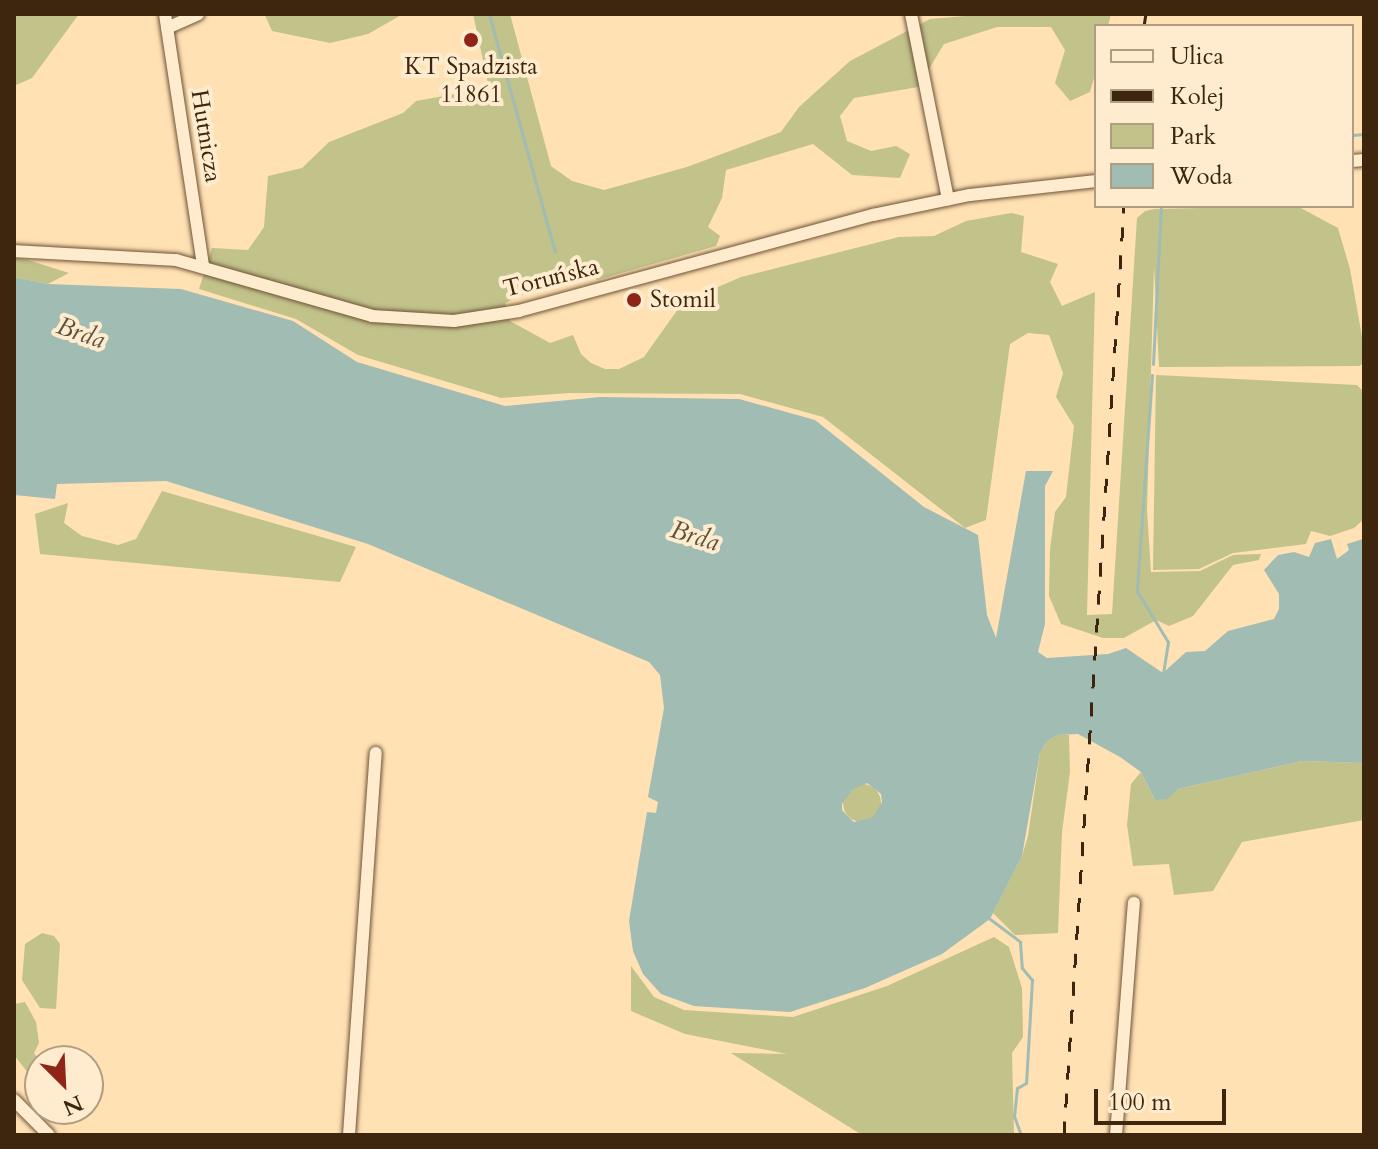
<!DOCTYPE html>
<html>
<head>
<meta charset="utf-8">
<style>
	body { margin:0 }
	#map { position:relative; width:1378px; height:1149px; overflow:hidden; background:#ffe1b4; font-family:Cardo,serif }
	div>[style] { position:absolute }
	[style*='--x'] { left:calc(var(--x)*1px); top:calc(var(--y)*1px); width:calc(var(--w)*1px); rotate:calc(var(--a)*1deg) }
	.green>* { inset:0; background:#c2c28b }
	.round { border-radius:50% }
	.water>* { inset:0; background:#a1bcb2 }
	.stream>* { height:3px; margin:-1.5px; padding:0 1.5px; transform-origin:1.5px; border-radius:1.5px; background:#a1bcb2 }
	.roads { filter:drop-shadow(0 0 2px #6e5437) drop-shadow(0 0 2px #6e5437) }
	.minor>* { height:12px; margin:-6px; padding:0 6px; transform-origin:6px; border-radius:6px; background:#ffecce }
	.rail>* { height:3px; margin-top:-1.5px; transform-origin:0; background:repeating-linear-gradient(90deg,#3e250d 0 14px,transparent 0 28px) }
	.dots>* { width:22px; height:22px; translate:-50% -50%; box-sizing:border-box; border:4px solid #ffecce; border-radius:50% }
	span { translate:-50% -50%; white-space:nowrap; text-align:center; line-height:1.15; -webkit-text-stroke:8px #ffecce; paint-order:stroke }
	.poi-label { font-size:24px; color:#3e250d }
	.left { translate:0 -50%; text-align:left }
	.street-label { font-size:24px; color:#3e250d }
	.water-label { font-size:26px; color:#5c523f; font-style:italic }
	.frame { position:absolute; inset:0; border:16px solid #3e250d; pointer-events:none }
	.legend { position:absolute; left:1094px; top:24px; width:260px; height:184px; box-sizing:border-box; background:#ffecce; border:2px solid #b29c81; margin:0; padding:10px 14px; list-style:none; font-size:24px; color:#3e250d }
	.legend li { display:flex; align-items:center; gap:16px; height:40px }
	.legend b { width:40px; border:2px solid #b29c81 }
	.north { position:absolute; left:24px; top:1045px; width:80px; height:80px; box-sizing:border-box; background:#ffecce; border:2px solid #b29c81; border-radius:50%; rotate:156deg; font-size:22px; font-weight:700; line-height:32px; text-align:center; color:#3e250d }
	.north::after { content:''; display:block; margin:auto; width:28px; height:36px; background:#8f2418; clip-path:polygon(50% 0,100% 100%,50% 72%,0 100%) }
	.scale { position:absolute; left:1094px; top:1089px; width:132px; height:36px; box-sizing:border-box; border:4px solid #3e250d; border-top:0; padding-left:10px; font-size:24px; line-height:28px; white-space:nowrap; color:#3e250d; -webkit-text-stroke:6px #ffecce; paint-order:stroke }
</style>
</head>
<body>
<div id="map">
	<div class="green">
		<i style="clip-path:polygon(14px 14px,79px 14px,32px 78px,14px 86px)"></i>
		<i style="clip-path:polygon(403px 14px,368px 34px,330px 43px,272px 31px,265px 15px)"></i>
		<i style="clip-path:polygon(473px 14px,510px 14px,551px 166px,572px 181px,604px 190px,687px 167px,781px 132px,799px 107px,850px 61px,930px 19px,989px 14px,1111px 14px,1108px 26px,1096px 26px,1096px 71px,1090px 92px,1070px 101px,1055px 83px,1065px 50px,1051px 27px,997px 27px,944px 44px,918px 87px,854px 98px,840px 116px,847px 141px,871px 151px,896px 146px,910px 154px,900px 178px,852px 175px,813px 144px,726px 170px,722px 198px,708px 227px,720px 236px,716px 246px,597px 280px,586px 265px,505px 303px,510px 321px,550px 343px,573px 335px,581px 354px,591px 363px,605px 369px,619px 369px,644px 357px,683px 302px,741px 277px,899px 237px,934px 236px,966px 221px,1011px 213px,1024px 216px,1021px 252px,1058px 264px,1050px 282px,1062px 306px,1095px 292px,1087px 615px,1112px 614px,1137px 218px,1145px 211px,1155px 209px,1297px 206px,1338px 228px,1350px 269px,1364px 348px,1364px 363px,1359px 366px,1159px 367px,1154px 266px,1147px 510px,1151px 572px,1200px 571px,1233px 555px,1261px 554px,1259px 560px,1233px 565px,1193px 616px,1169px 626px,1156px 620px,1124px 638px,1103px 638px,1061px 624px,1049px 596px,1050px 549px,1055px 512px,1066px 497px,1074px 426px,1056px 397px,1063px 373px,1049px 335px,1028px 333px,1010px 344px,986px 520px,965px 528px,823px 417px,740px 394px,569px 393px,501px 398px,358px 355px,296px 319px,199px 289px,212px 248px,248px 250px,264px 227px,268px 176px,302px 168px,329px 142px,403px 113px,416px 101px,489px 88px)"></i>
		<i style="clip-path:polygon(14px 258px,28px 260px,69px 273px,48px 284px,14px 277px)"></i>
		<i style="clip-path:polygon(1156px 375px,1357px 385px,1364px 392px,1364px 519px,1354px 528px,1330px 536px,1311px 531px,1306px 544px,1233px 553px,1199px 569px,1153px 570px)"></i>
		<i style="clip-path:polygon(162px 491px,356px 547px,340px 582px,40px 554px,35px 514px,68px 503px,64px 523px,82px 536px,118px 545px,136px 539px)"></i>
		<i style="clip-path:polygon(1058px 735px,1069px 735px,1070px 772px,1062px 832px,1058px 933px,1015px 935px,993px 913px,1022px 856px,1028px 836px,1040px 753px,1047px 741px)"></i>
		<i style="clip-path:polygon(1302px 761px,1364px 763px,1364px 820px,1242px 842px,1213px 891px,1174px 895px,1169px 864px,1133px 866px,1127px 825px,1131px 784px,1141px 772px,1155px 800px,1178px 789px)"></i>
		<i class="round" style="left:843px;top:784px;width:38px;height:38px"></i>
		<i style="clip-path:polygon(42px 933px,54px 936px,60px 944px,56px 1009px,40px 1008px,22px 980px,25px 944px)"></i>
		<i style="clip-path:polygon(994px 937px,1009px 947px,1022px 988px,1023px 1037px,1012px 1053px,1014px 1135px,862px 1135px,731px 1053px,787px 1054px,685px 1034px,631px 1011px,631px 966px,654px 997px,684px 1010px,793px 1017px,887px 986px)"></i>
		<i style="clip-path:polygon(25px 1002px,36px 1022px,39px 1043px,34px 1053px,40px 1062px,40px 1088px,14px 1055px,14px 1004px)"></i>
	</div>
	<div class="water">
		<i style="clip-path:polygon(evenodd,14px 277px,48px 284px,181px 289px,293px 321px,357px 362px,505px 406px,600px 397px,739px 399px,815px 420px,924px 507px,978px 535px,987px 615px,996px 638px,1026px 471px,1053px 471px,1045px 486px,1045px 624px,1038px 652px,1047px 658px,1108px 654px,1126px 648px,1163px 673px,1186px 652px,1205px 651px,1228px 631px,1274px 619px,1279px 609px,1279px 594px,1264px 570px,1278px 555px,1294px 552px,1309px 557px,1315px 543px,1331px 539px,1337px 559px,1349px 550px,1347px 544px,1363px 539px,1364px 763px,1302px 761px,1178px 789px,1167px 799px,1155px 800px,1141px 772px,1120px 757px,1078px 734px,1058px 735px,1047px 741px,1040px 753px,1022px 856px,990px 919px,942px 954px,865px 988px,790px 1012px,694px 1006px,661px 994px,643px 974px,633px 951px,629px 921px,647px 812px,656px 813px,658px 802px,648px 797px,664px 708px,660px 675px,649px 662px,368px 544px,166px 481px,57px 484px,55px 499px,14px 495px,14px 277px,867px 783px,881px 794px,882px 802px,873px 817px,854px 822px,842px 810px,842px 804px,853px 789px,867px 783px)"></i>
	</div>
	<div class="stream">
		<i style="--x:489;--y:14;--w:247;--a:74.5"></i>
		<i style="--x:1352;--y:135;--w:12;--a:-5"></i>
		<i style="--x:1153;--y:364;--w:158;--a:-87.1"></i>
		<i style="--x:1152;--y:375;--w:217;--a:94"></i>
		<i style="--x:1137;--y:591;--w:60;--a:58.7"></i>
		<i style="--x:1168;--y:642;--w:31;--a:99"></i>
		<i style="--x:990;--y:919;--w:38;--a:37"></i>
		<i style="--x:1020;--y:942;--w:26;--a:86"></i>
		<i style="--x:1022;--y:968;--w:16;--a:50"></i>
		<i style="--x:1032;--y:980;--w:103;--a:93.3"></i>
		<i style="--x:1026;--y:1083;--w:10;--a:151"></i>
		<i style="--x:1017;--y:1088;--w:28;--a:96"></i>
		<i style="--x:1014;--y:1116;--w:20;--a:70"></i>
	</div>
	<div class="roads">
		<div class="minor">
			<i style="--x:165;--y:14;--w:255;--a:81.4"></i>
			<i style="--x:911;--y:14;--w:189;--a:78.7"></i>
			<i style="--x:167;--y:28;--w:34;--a:-24"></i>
			<i style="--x:1352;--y:161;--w:12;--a:-5"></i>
			<i style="--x:14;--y:251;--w:162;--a:3.2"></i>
			<i style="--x:176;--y:260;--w:204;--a:15.9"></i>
			<i style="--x:372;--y:316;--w:82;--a:3.5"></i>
			<i style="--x:454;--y:321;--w:66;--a:-8.7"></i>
			<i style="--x:519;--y:311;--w:367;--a:-15.2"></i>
			<i style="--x:873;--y:215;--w:99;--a:-11.7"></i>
			<i style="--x:970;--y:195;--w:127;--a:-6.3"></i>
			<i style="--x:14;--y:1100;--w:49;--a:45"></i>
			<i style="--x:349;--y:1135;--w:383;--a:-86"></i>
			<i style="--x:1116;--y:1135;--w:233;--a:-85.6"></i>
		</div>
	</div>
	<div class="rail">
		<i style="--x:1144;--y:26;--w:12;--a:-81"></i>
		<i style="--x:1064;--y:1135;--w:931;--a:-86.3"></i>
	</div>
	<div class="dots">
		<i style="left:471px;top:40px;background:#8f2418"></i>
		<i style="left:634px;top:300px;background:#8f2418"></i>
	</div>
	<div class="poi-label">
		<span style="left:471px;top:81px">KT Spadzista<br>11861</span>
		<span class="left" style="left:650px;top:300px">Stomil</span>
	</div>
	<div class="street-label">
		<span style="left:206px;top:136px;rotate:81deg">Hutnicza</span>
		<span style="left:551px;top:278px;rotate:-14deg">Toruńska</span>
	</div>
	<div class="water-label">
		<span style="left:81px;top:333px;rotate:19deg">Brda</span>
		<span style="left:695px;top:536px;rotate:17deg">Brda</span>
	</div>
	<div class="frame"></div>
	<ul class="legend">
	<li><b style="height:10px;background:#ffecce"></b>Ulica</li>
	<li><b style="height:10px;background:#3e250d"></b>Kolej</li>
	<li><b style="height:22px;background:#c2c28b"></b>Park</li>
	<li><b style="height:22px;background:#a1bcb2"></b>Woda</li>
	</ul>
	<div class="north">N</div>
	<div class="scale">100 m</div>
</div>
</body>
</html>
